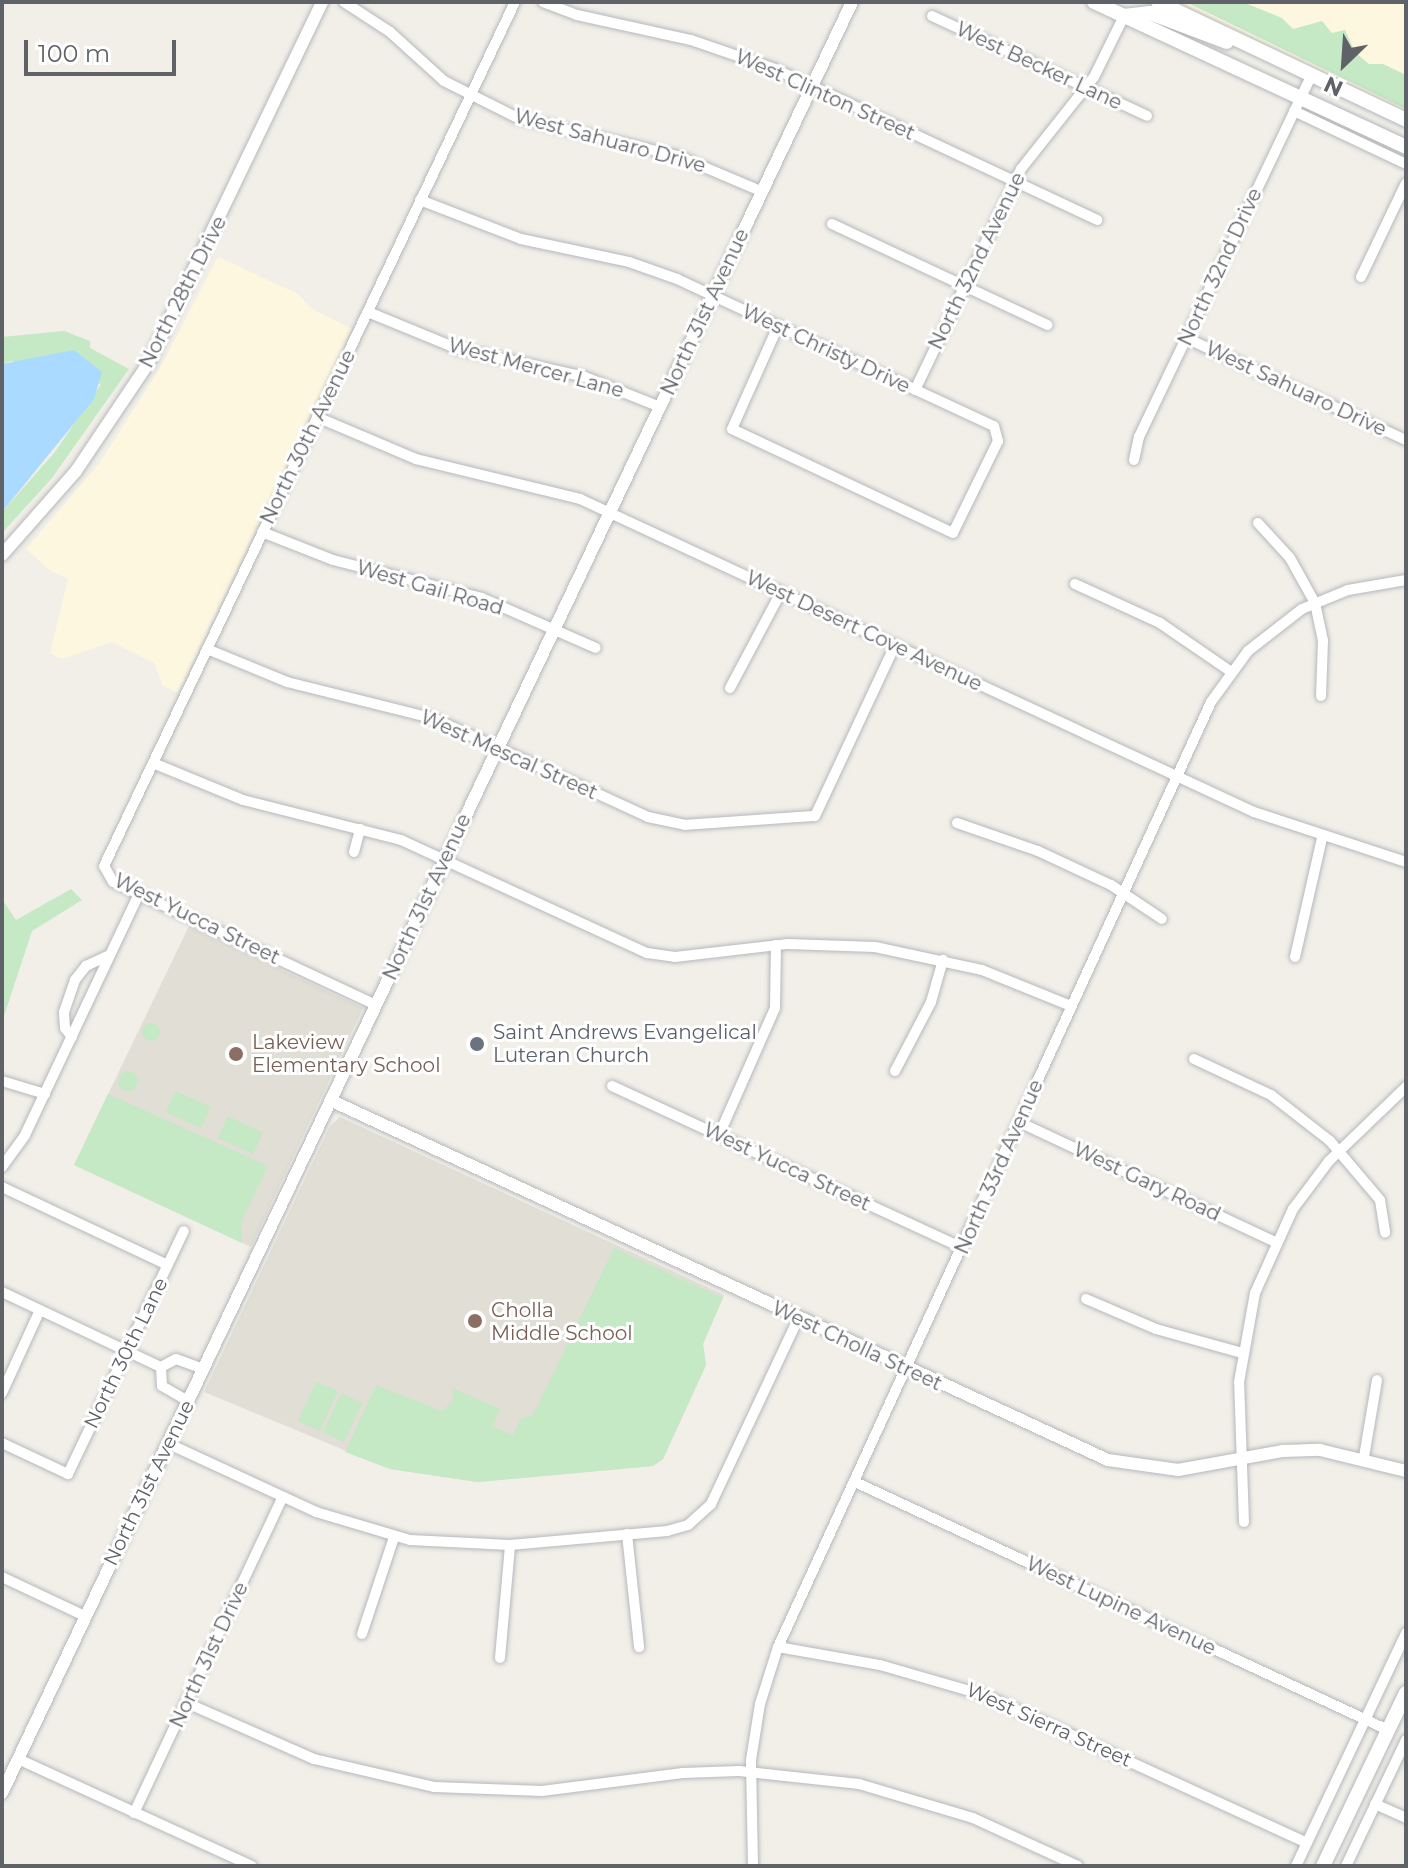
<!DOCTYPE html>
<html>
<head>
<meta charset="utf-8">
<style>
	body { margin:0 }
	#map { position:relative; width:1408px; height:1868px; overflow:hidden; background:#f1efe8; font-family:Montserrat,sans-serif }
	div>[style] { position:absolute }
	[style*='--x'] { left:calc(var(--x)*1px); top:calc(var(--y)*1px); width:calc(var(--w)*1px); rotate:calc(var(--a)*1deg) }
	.commercial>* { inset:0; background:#fef7e0 }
	.education>* { inset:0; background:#e1ded6 }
	.green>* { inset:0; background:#c5e8c5 }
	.round { border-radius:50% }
	.water>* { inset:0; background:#aadaff }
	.roads { filter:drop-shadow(0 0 2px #b5b8bc) drop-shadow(0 0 2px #b5b8bc) }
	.minor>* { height:10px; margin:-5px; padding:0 5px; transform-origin:5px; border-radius:5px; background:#fff }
	.tertiary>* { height:12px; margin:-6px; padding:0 6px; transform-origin:6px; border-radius:6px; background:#fff }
	.secondary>* { height:14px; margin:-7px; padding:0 7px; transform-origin:7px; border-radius:7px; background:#fff }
	.dots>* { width:22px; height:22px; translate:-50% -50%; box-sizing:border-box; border:4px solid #fff; border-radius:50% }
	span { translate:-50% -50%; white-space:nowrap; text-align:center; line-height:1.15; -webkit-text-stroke:6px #fff; paint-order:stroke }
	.street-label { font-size:20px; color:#5f6368 }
	.worship-label { font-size:20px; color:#5b616d }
	.left { translate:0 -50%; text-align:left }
	.education-label { font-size:20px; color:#785e54 }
	.frame { position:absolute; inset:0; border:4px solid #5f6368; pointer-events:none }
	.north { position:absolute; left:1304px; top:24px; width:80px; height:80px; -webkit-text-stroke:6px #fff; paint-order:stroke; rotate:205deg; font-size:22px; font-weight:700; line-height:32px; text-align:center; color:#5f6368 }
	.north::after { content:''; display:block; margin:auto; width:28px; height:36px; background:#5f6368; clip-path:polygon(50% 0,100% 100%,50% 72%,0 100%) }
	.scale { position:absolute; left:24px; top:40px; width:152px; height:36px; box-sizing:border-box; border:4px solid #5f6368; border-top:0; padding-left:10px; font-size:24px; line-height:28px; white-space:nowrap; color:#5f6368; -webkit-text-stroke:6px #fff; paint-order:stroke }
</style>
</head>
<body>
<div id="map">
	<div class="commercial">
		<i style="clip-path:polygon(1174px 2px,1406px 2px,1406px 112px,1256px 42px)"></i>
		<i style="clip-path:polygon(218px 257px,298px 294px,311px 308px,352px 329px,178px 693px,163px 686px,154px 663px,112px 642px,62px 659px,50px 653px,68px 579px,51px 571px,26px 549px,99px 464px,160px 368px)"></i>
	</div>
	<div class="education">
		<i style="clip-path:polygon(189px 926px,363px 1008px,251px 1247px,74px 1165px)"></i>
		<i style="clip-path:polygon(340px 1117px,724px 1295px,703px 1344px,706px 1365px,663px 1459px,653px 1466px,478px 1482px,390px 1469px,204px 1392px,330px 1126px)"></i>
	</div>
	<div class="green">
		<i style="clip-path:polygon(1186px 2px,1243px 2px,1282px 18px,1293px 29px,1322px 21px,1332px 33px,1345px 30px,1355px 52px,1369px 64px,1383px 64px,1406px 75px,1406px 109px)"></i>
		<i style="clip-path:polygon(64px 331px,90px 341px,90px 348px,129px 369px,52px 478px,2px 533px,2px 512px,55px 452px,101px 384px,11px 361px,2px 364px,2px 337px)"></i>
		<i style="clip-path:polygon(71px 889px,82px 900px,32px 931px,2px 1022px,2px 899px,16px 920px)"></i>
		<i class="round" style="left:142px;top:1023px;width:18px;height:18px"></i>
		<i class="round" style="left:118px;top:1071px;width:20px;height:20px"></i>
		<i style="clip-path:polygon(175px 1091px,211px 1107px,201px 1128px,166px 1112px)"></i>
		<i style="clip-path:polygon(108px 1094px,268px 1166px,241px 1222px,242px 1243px,74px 1165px)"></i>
		<i style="clip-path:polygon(228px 1116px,263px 1133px,253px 1154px,218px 1138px)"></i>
		<i style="clip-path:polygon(614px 1248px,723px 1298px,703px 1344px,706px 1365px,663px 1459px,653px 1466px,478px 1482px,390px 1469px,345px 1452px,376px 1385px,442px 1411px,453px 1401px,452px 1388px,500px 1409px,492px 1426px,513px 1435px,521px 1418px,533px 1415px)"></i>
		<i style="clip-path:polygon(316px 1382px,338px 1391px,320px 1431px,298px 1421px)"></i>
		<i style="clip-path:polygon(341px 1393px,362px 1403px,344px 1442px,323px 1433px)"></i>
	</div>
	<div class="water">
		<i style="clip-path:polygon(74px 350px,102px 372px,94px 399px,2px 512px,2px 364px)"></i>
	</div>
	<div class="roads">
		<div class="minor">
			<i style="--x:344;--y:2;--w:55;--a:33.1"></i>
			<i style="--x:390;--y:32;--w:73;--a:42.2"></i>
			<i style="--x:444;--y:81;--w:83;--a:26.6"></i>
			<i style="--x:518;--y:118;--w:164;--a:13.4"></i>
			<i style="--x:678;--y:156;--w:92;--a:23"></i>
			<i style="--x:543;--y:2;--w:36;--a:21"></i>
			<i style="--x:577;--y:15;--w:117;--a:12.4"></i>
			<i style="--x:691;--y:40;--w:89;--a:19"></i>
			<i style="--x:775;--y:69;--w:356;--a:25.1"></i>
			<i style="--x:932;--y:16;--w:237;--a:24.9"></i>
			<i style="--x:1294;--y:111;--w:124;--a:25.3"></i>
			<i style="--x:420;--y:200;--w:108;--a:21.1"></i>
			<i style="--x:521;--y:239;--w:110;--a:12"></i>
			<i style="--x:629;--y:262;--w:51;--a:19.5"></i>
			<i style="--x:677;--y:279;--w:349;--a:24.9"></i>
			<i style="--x:994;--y:426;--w:16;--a:75"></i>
			<i style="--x:998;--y:441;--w:102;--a:116.1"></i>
			<i style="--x:953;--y:533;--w:244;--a:-154.8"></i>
			<i style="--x:732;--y:429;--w:113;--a:-65.9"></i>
			<i style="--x:832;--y:224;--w:238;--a:25.1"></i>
			<i style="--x:1361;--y:277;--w:104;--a:-64.4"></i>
			<i style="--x:368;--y:312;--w:97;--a:22.3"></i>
			<i style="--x:458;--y:349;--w:130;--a:12.4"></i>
			<i style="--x:585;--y:377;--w:81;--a:21.8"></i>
			<i style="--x:1186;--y:338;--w:242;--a:24.9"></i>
			<i style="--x:915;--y:390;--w:245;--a:-64.4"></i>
			<i style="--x:1021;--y:169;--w:117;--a:-51.6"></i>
			<i style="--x:1094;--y:77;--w:68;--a:-63.8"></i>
			<i style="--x:317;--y:417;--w:108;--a:23"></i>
			<i style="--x:416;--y:459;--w:169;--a:13.7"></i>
			<i style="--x:580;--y:499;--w:743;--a:24.91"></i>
			<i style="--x:1254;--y:812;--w:160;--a:18.2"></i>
			<i style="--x:1134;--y:460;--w:24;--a:-78"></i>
			<i style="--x:1139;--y:437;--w:400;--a:-64.5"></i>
			<i style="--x:1258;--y:523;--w:47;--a:47.6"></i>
			<i style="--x:1290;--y:558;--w:51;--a:60.9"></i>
			<i style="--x:1315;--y:603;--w:38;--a:78"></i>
			<i style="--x:1323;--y:640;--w:56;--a:92"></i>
			<i style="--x:262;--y:532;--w:76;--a:21.5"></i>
			<i style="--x:333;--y:560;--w:154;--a:14.3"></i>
			<i style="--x:482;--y:598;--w:124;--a:23.7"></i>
			<i style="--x:1075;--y:584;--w:94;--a:24.6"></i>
			<i style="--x:1160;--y:623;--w:85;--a:34.4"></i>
			<i style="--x:207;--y:649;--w:87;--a:22.4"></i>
			<i style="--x:287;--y:682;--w:153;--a:14"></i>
			<i style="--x:435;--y:719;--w:234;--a:24.7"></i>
			<i style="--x:648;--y:817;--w:38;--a:12"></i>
			<i style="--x:685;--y:825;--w:130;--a:-4"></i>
			<i style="--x:815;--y:816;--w:189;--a:-64.9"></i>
			<i style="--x:730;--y:688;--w:109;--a:-62"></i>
			<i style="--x:153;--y:763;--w:97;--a:22.3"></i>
			<i style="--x:243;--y:800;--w:163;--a:14.2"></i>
			<i style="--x:401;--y:840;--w:271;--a:24.7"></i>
			<i style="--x:647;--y:953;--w:28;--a:8"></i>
			<i style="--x:675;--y:957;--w:114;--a:-6.6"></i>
			<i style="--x:788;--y:944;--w:87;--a:2"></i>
			<i style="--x:875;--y:947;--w:109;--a:12.1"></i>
			<i style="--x:982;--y:970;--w:96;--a:22"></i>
			<i style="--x:957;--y:823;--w:86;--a:19.1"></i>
			<i style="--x:1038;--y:851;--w:81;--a:25"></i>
			<i style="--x:1111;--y:885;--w:61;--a:33.7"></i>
			<i style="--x:354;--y:852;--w:24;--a:-75"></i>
			<i style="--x:1295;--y:957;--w:122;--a:-77.2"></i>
			<i style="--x:376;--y:1005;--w:290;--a:-154.9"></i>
			<i style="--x:113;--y:882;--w:18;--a:-119"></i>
			<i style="--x:104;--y:866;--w:957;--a:-64.56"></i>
			<i style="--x:72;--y:1037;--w:11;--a:-128"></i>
			<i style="--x:65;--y:1028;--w:16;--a:-94"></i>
			<i style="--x:64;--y:1012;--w:34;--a:-71"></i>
			<i style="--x:75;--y:980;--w:18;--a:-52"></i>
			<i style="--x:86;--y:966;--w:26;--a:-25"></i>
			<i style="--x:1194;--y:1059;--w:85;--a:25.1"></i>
			<i style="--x:1271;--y:1095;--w:75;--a:37.9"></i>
			<i style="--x:1330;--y:1141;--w:77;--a:49.7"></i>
			<i style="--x:1380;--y:1200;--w:33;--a:81"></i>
			<i style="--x:895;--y:1071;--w:78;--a:-62.4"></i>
			<i style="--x:931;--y:1002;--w:44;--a:-74.1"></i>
			<i style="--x:2;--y:1081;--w:45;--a:16.8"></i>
			<i style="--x:612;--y:1086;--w:386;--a:24.8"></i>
			<i style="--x:1019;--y:1122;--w:283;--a:25.1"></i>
			<i style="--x:719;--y:1135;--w:139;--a:-66.2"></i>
			<i style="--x:775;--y:1008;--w:63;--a:-89.1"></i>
			<i style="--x:2;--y:1167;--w:39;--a:-54"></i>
			<i style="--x:25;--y:1135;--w:267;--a:-64.7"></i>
			<i style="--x:2;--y:1187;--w:183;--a:25.2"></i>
			<i style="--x:2;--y:1292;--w:176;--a:25.3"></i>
			<i style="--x:1086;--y:1299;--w:76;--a:23.2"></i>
			<i style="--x:1156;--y:1329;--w:89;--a:15.6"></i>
			<i style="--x:2;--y:1393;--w:91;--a:-65.4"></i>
			<i style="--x:188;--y:1401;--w:30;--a:-150"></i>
			<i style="--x:162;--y:1386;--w:19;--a:-93"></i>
			<i style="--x:161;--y:1367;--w:17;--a:-28"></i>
			<i style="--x:176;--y:1359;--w:29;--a:20"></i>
			<i style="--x:2;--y:1443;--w:73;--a:25.2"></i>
			<i style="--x:68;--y:1474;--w:269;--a:-64.5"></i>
			<i style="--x:169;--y:1444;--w:162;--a:24.8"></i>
			<i style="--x:316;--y:1512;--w:98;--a:16.6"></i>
			<i style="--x:410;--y:1540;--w:100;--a:2.9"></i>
			<i style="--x:510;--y:1545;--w:158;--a:-5.1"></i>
			<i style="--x:667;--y:1531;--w:22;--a:-16"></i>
			<i style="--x:688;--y:1525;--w:31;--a:-42"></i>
			<i style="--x:711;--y:1504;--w:204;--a:-64.8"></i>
			<i style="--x:1364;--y:1457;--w:78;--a:-80.4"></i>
			<i style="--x:855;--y:1482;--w:588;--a:24.95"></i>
			<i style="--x:1244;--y:1522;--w:140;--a:-92"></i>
			<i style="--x:1239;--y:1382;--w:90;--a:-79.8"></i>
			<i style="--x:1255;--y:1293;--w:92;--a:-65.7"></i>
			<i style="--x:1293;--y:1209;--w:60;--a:-53.1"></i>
			<i style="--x:1329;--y:1161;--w:107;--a:-43.9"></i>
			<i style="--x:627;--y:1534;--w:114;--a:83.9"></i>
			<i style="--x:2;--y:1577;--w:92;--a:25.2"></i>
			<i style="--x:362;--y:1634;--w:102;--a:-71.7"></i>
			<i style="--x:778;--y:1647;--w:104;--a:10"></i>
			<i style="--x:880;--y:1665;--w:108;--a:16.1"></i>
			<i style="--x:984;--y:1695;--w:355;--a:24.6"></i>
			<i style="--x:500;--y:1658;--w:113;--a:-84.9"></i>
			<i style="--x:187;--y:1703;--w:139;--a:23.8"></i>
			<i style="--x:314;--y:1759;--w:123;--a:13.1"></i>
			<i style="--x:434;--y:1787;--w:108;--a:2.1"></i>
			<i style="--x:542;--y:1791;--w:142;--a:-7.3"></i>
			<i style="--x:683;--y:1773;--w:56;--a:-2"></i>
			<i style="--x:739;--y:1771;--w:121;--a:6.2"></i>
			<i style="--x:859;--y:1784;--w:119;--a:16.6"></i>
			<i style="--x:973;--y:1818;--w:115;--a:24.6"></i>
			<i style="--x:18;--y:1759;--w:257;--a:24.6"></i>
			<i style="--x:1375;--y:1804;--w:34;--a:24"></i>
			<i style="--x:134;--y:1813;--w:349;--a:-64.8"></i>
			<i style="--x:753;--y:1866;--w:106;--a:-91.1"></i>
			<i style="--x:751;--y:1760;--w:57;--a:-80.9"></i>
			<i style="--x:760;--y:1704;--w:60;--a:-72.5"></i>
			<i style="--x:778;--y:1647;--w:1039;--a:-65.38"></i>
			<i style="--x:1211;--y:702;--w:63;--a:-54"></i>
			<i style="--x:1248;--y:651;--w:68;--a:-37.9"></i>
			<i style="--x:1302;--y:609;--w:50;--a:-22.4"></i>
			<i style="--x:1348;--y:590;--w:59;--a:-9.8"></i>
			<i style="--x:1296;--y:1866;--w:258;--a:-64.7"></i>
			<i style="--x:1346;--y:1866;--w:140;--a:-64.5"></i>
		</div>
		<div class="tertiary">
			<i style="--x:2;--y:555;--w:112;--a:-48.6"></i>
			<i style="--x:76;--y:471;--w:129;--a:-56.1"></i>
			<i style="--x:148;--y:364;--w:402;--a:-64.3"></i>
			<i style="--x:332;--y:1101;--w:855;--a:24.83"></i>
			<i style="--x:1108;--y:1460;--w:71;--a:8.1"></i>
			<i style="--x:1178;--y:1470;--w:107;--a:-10.3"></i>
			<i style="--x:1283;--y:1451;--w:37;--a:-2"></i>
			<i style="--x:1320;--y:1450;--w:89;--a:13.7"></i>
			<i style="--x:2;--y:1793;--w:1982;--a:-64.61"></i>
		</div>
		<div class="secondary">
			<i style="--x:1094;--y:2;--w:344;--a:24.9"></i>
			<i style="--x:1158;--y:2;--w:275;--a:25.4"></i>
			<i style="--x:1124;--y:16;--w:26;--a:-7"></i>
			<i style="--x:1150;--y:13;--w:82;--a:20.6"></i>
			<i style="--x:1323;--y:1866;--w:192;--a:-64.4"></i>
		</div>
	</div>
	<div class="dots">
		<i style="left:477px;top:1044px;background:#6b7280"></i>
		<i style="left:236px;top:1054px;background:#8d6e63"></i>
		<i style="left:475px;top:1321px;background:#8d6e63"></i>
	</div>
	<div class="street-label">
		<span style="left:1039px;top:66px;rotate:25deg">West Becker Lane</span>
		<span style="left:825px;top:95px;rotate:24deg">West Clinton Street</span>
		<span style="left:610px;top:141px;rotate:15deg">West Sahuaro Drive</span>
		<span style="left:977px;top:261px;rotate:-64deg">North 32nd Avenue</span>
		<span style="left:1220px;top:267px;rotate:-65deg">North 32nd Drive</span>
		<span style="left:183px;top:292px;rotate:-63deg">North 28th Drive</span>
		<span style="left:705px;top:312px;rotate:-65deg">North 31st Avenue</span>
		<span style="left:826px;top:349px;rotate:25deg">West Christy Drive</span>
		<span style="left:536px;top:368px;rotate:15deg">West Mercer Lane</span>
		<span style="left:1296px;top:389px;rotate:25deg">West Sahuaro Drive</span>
		<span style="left:308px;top:437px;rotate:-64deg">North 30th Avenue</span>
		<span style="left:430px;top:588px;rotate:16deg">West Gail Road</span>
		<span style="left:864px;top:631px;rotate:25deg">West Desert Cove Avenue</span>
		<span style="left:509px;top:755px;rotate:24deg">West Mescal Street</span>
		<span style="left:427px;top:897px;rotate:-65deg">North 31st Avenue</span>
		<span style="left:197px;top:919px;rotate:26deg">West Yucca Street</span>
		<span style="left:787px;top:1167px;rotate:25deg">West Yucca Street</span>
		<span style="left:999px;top:1167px;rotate:-66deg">North 33rd Avenue</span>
		<span style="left:1147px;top:1182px;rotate:25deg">West Gary Road</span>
		<span style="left:857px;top:1346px;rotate:25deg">West Cholla Street</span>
		<span style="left:126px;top:1353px;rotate:-64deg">North 30th Lane</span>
		<span style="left:149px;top:1483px;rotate:-64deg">North 31st Avenue</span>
		<span style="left:1121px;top:1606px;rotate:25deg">West Lupine Avenue</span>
		<span style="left:209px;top:1655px;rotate:-65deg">North 31st Drive</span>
		<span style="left:1049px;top:1725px;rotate:24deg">West Sierra Street</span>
	</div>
	<div class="worship-label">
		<span class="left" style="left:493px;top:1044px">Saint Andrews Evangelical<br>Luteran Church</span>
	</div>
	<div class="education-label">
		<span class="left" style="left:252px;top:1054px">Lakeview<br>Elementary School</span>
		<span class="left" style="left:491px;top:1322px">Cholla<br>Middle School</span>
	</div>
	<div class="frame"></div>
	<div class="north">N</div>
	<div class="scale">100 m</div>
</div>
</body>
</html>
